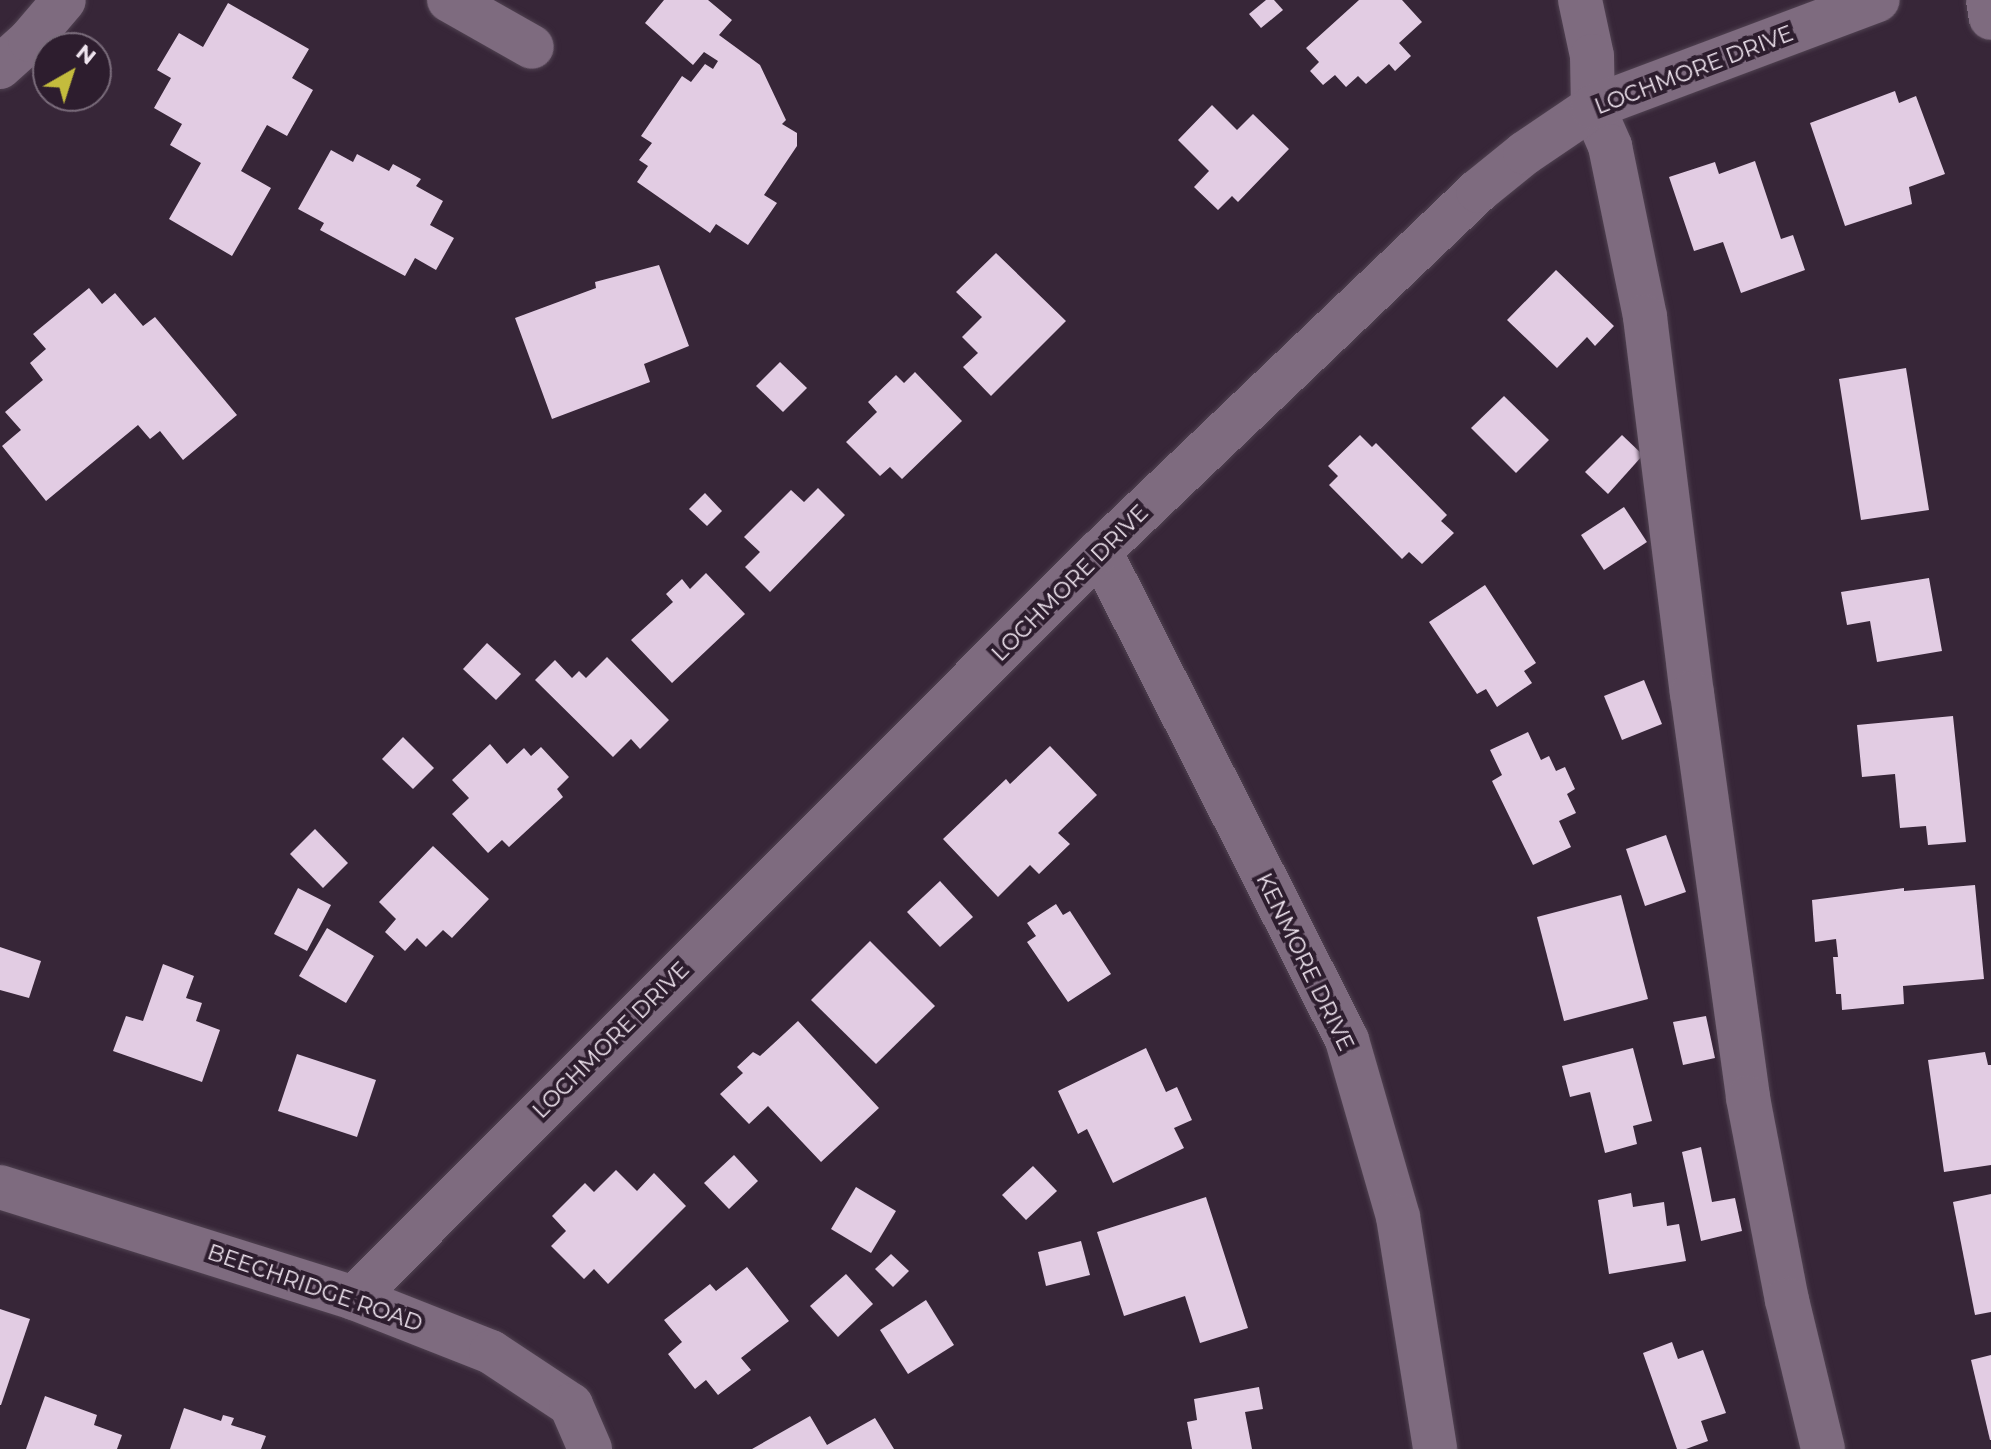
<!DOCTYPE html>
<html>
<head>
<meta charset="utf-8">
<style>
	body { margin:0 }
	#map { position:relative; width:1991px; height:1449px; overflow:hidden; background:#372638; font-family:Montserrat,sans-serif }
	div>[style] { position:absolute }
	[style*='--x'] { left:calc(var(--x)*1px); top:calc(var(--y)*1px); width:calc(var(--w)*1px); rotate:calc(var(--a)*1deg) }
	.building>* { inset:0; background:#e2cce3 }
	.roads { filter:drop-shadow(0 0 2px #504251) drop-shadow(0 0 2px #504251) }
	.minor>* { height:44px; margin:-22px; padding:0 22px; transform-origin:22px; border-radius:22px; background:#7e6b7f }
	span { translate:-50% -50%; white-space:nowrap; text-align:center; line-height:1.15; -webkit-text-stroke:8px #2d1d2e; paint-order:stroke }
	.street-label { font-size:22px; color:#eee3ee }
	.north { position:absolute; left:32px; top:32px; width:80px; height:80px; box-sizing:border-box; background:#2d1d2e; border:2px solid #7a6c7b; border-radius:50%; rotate:39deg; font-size:22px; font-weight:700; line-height:32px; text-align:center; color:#eee3ee }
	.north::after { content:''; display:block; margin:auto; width:28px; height:36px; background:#c4bc3d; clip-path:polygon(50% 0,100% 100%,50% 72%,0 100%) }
</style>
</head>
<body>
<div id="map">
	<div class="building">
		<i style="clip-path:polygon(664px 0,708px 0,732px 20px,719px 35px,760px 65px,786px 120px,782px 124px,797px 133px,797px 146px,764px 195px,777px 203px,748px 245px,716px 224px,710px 233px,637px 182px,648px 166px,639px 160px,652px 143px,641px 136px,682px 76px,691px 82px,705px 64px,713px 69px,718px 61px,704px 52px,693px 65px,645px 23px)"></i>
		<i style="clip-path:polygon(1266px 0,1274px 0,1283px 10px,1261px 28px,1249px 14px)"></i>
		<i style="clip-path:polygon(1359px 0,1402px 0,1422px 22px,1399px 43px,1411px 56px,1395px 71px,1389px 64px,1366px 84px,1358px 76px,1346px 87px,1335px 75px,1323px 85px,1310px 71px,1319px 62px,1306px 48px)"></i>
		<i style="clip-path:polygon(228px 3px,309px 49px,292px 78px,313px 90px,287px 136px,267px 125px,241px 171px,271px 188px,232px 256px,169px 219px,201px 163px,170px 145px,182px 124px,154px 108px,171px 78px,157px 70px,179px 33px,203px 47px)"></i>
		<i style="clip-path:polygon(1895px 91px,1899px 103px,1916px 96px,1945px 174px,1909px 187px,1912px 204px,1845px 226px,1810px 123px)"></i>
		<i style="clip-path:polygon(1212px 105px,1237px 130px,1253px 114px,1289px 149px,1238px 202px,1232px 196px,1218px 210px,1194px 187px,1209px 171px,1178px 140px)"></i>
		<i style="clip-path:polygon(331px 150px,353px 162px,357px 154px,389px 171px,393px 164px,421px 179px,416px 186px,443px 201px,430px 225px,454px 238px,436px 270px,415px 258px,405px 276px,320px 230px,324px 223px,298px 209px)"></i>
		<i style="clip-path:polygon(1755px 161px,1781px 239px,1793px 235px,1805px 270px,1741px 293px,1723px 242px,1694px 251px,1669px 177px,1715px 162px,1719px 174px)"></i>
		<i style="clip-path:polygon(996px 253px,1066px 321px,991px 396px,963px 367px,978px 353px,962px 337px,982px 317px,956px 292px)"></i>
		<i style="clip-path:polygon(659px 265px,689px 346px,644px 364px,650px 382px,552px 419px,515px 318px,596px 288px,595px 282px)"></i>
		<i style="clip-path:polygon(1556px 270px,1614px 326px,1595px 346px,1587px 337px,1557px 368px,1507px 320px)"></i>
		<i style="clip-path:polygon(89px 288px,102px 304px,115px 293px,143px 326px,155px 317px,237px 415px,183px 460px,160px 431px,150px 439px,138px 425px,46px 501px,2px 446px,21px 430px,5px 412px,43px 380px,30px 363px,46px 349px,33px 334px)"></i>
		<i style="clip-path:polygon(780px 362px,807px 388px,783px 412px,756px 386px)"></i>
		<i style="clip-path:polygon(1906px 368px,1929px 510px,1861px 520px,1839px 379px)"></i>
		<i style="clip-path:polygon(915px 372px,962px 421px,902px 479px,890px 467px,880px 476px,846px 442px,877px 412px,868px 402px,896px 375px,904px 383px)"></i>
		<i style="clip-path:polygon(1504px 396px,1549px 440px,1516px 473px,1471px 428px)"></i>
		<i style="clip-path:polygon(1360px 435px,1372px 447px,1376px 443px,1447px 515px,1441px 521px,1454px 533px,1422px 564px,1409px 552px,1402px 559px,1329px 485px,1338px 476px,1328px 466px)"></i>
		<i style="clip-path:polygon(1622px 435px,1643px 455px,1608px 494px,1585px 472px)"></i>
		<i style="clip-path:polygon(818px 488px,845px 515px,770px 592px,745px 567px,760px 552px,744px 537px,791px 490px,804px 502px)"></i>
		<i style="clip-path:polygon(705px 493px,722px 511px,707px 526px,689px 509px)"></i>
		<i style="clip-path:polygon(1624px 507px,1647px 542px,1604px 570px,1581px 535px)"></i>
		<i style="clip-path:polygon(706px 573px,745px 614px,672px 683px,631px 640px,673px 602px,666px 594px,682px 579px,690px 589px)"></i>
		<i style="clip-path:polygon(1929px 578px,1942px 651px,1877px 662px,1870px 621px,1847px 625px,1841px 592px)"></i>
		<i style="clip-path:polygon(1485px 585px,1536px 663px,1524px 671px,1532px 683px,1497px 707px,1486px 689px,1477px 694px,1429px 622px)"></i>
		<i style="clip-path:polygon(487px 643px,521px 674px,496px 700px,463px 669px)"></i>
		<i style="clip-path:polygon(607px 657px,669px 720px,640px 749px,631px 739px,613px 757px,535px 680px,555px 660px,572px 678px,579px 671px,586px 678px)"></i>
		<i style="clip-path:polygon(1644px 680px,1662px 724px,1622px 740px,1604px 696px)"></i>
		<i style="clip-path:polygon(1953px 716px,1966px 842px,1928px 845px,1926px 826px,1900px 828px,1895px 774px,1862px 777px,1857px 725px)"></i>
		<i style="clip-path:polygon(1528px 732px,1541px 760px,1549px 756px,1556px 771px,1565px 767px,1575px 789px,1567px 794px,1576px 813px,1559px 821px,1571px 847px,1533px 865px,1492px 781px,1502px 775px,1490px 750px)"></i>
		<i style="clip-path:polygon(403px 737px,434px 768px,413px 789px,382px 759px)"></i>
		<i style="clip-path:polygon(490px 744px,507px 764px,524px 748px,531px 756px,541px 747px,569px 777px,557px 789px,563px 797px,509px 847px,502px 840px,488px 853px,452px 814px,469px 798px,452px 780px)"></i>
		<i style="clip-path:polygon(1050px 746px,1097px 795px,1058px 833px,1070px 844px,1039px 874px,1030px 865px,998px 897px,943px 839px,1006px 779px,1010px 784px)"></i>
		<i style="clip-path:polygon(315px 829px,348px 863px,323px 888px,290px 854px)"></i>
		<i style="clip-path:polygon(1666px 835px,1686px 892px,1645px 906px,1626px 849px)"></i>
		<i style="clip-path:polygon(433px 846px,489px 899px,452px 938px,443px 930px,426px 947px,417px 938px,405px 951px,385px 932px,396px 919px,379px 902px)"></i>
		<i style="clip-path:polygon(940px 881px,973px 917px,940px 947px,907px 912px)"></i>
		<i style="clip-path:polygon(1975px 885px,1984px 979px,1903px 986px,1904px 1004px,1842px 1010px,1841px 994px,1836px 994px,1833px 957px,1838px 957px,1836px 939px,1815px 942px,1812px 900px,1904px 888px,1904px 891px)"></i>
		<i style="clip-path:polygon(298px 888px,331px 905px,307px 951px,274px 934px)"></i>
		<i style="clip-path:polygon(1621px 895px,1648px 999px,1564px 1021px,1537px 917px)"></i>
		<i style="clip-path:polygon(1056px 904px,1063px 915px,1070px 911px,1111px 974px,1068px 1002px,1027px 942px,1036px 936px,1027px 923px)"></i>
		<i style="clip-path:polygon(327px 928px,374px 956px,346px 1003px,299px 976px)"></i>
		<i style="clip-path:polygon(870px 941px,935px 1006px,876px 1064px,811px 1000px)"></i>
		<i style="clip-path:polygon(0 947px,41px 961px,29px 998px,0 990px)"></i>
		<i style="clip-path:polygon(163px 964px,194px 976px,186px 998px,202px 1003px,196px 1021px,220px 1030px,202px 1082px,113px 1051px,126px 1016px,143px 1021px)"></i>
		<i style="clip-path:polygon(1706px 1016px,1715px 1058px,1683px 1065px,1673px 1022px)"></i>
		<i style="clip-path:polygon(798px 1021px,879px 1108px,821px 1162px,768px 1106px,749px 1124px,720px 1094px,743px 1073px,737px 1067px,753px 1052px,760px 1056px)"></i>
		<i style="clip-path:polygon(1146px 1048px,1166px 1092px,1177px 1087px,1192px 1120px,1174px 1128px,1184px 1148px,1113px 1183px,1087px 1129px,1078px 1134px,1058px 1091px)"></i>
		<i style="clip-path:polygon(1633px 1048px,1652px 1121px,1633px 1126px,1637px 1144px,1605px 1153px,1590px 1092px,1570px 1097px,1562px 1066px)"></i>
		<i style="clip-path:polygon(1985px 1052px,1988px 1065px,1991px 1065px,1991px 1165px,1944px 1172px,1928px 1060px)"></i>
		<i style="clip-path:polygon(297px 1054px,376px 1080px,357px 1137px,278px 1111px)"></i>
		<i style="clip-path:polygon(1701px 1147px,1712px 1202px,1735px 1198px,1742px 1231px,1701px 1241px,1682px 1152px)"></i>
		<i style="clip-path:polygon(734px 1155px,758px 1181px,729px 1209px,704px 1183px)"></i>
		<i style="clip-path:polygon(1033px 1166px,1057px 1191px,1026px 1220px,1002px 1195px)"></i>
		<i style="clip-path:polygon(616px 1170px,637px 1191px,654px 1173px,686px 1206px,608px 1284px,594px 1269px,584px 1279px,551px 1246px,566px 1231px,552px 1216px,585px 1183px,594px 1192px)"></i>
		<i style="clip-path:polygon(856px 1187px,896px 1211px,871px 1253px,831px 1229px)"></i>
		<i style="clip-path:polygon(1631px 1193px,1633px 1207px,1664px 1202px,1667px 1226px,1679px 1224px,1686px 1261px,1609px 1274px,1598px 1200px)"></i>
		<i style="clip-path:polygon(1991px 1194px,1991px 1312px,1975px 1315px,1953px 1202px)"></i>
		<i style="clip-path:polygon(1206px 1197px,1248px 1328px,1200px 1343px,1185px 1296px,1124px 1316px,1097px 1232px)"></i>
		<i style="clip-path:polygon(1081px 1241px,1090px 1275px,1046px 1286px,1038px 1252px)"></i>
		<i style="clip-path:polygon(891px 1254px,909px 1271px,893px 1287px,875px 1269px)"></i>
		<i style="clip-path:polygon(747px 1267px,789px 1321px,741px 1358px,751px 1370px,718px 1395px,706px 1380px,695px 1389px,668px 1354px,682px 1342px,664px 1320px,710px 1284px,716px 1291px)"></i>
		<i style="clip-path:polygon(846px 1274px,873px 1304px,838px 1337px,810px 1306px)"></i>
		<i style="clip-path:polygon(926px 1300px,954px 1345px,908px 1374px,880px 1330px)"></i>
		<i style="clip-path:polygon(0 1309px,30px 1319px,1px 1405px,0 1405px)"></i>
		<i style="clip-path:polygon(1672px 1342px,1678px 1359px,1703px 1350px,1726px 1413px,1701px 1421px,1708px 1441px,1686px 1449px,1677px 1449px,1643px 1353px)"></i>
		<i style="clip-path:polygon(1991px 1355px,1991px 1440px,1990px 1440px,1971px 1360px)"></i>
		<i style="clip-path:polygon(1259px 1387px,1263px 1409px,1245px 1412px,1252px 1449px,1192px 1449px,1187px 1422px,1197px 1420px,1194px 1399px)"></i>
		<i style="clip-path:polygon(45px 1396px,97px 1415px,94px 1425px,122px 1435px,117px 1449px,26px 1449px)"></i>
		<i style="clip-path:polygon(184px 1408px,221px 1421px,223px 1415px,234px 1418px,231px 1425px,266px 1436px,261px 1449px,170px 1449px)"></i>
		<i style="clip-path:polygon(810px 1416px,827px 1445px,875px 1418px,894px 1449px,752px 1449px)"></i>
	</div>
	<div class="roads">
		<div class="minor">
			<i style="--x:449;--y:0;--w:95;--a:29.5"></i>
			<i style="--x:1580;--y:0;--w:57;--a:77.9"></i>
			<i style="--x:1592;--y:56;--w:51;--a:88.9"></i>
			<i style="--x:1593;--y:107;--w:43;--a:66.4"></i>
			<i style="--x:1610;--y:146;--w:175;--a:78.4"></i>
			<i style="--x:1645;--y:317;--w:379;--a:82.9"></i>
			<i style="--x:1692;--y:693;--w:409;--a:82.1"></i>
			<i style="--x:1748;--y:1098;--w:206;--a:79.1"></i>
			<i style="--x:1787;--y:1300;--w:153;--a:76.4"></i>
			<i style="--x:1988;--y:0;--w:18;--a:81"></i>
			<i style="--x:0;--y:67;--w:40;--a:-42"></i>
			<i style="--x:30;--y:40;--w:52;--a:-49.6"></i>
			<i style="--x:1100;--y:551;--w:548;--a:63.2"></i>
			<i style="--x:1347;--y:1040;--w:184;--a:73.9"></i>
			<i style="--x:1398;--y:1217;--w:235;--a:80.9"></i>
			<i style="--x:0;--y:1187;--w:371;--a:17.4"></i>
			<i style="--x:354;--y:1298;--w:147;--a:21.5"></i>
			<i style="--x:491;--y:1352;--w:96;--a:33.5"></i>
			<i style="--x:571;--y:1405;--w:48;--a:66.6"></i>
			<i style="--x:354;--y:1298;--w:1056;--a:-45.04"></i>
			<i style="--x:1100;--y:551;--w:522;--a:-43.6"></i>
			<i style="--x:1478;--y:191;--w:60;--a:-39"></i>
			<i style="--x:1525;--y:153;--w:82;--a:-34.1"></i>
			<i style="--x:1593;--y:107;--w:304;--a:-20.6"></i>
		</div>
	</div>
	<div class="street-label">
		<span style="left:1694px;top:70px;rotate:-21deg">LOCHMORE DRIVE</span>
		<span style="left:1070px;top:583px;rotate:-45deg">LOCHMORE DRIVE</span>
		<span style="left:1305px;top:962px;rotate:64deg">KENMORE DRIVE</span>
		<span style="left:611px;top:1040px;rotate:-45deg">LOCHMORE DRIVE</span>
		<span style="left:315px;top:1288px;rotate:19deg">BEECHRIDGE ROAD</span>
	</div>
	<div class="north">N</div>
</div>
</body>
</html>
